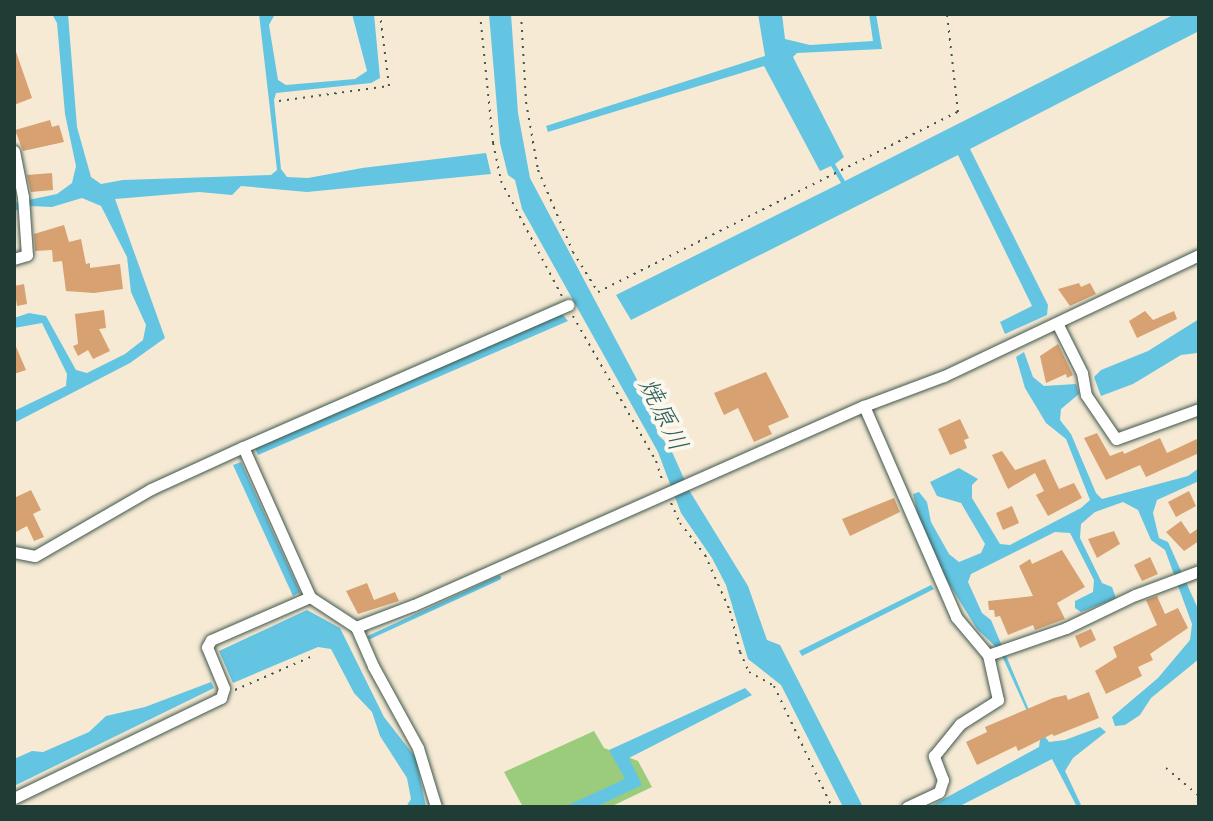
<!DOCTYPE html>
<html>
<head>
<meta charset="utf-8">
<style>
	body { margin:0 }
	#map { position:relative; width:1213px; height:821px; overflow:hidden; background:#f6ead4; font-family:Delius,"Klee One",sans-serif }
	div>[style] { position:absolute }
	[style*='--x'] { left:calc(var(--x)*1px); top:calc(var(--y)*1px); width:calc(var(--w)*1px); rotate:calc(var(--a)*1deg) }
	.green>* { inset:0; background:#9acc7b }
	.water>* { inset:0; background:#64c5e2 }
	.stream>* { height:4px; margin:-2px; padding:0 2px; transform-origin:2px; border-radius:2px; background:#64c5e2 }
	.building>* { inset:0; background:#d7a171 }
	.path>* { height:2px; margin-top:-1px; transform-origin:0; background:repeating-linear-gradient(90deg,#3f574c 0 2px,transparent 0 8px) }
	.roads { filter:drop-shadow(0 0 2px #3f574c) drop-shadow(0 0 2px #3f574c) }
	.minor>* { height:11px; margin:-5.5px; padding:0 5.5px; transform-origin:5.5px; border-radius:5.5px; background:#fff }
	span { translate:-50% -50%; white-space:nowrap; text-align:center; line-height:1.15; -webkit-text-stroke:8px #fbf7ec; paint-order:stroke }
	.water-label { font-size:26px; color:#305f60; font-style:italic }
	.frame { position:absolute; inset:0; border:16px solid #1f3d34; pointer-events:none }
</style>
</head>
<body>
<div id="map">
	<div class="green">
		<i style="clip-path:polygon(594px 731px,604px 748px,638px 761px,652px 787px,610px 807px,523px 807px,504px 772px)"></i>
	</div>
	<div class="water">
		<i style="clip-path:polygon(52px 14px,68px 14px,77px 127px,91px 177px,101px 184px,123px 180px,271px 175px,277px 170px,259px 14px,275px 14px,269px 25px,278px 80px,286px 85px,355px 79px,367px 71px,352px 14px,374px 14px,380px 78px,371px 83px,276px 93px,274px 100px,281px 169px,287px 177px,308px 178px,362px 168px,486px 153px,491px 174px,307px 192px,241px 186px,232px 195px,199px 192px,115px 199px,165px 338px,130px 363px,14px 423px,14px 411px,66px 386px,67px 374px,42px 323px,14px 328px,14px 318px,29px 313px,46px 316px,76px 370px,87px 373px,125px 354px,143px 340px,146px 325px,131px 292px,127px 257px,101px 206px,82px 198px,52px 207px,30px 206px,14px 211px,14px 203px,57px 194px,72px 183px,76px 166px,65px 114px,57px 23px)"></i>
		<i style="clip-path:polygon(489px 14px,511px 14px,518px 113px,530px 178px,642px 389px,659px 436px,669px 445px,689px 490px,748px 586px,767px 640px,780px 645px,863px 807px,843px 807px,781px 685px,748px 659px,726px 585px,712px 558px,681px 513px,658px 452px,522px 209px,515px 180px,508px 175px,500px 143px)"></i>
		<i style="clip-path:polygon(758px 14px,782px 14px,785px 39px,810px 45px,873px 41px,869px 14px,876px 14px,882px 49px,797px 53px,793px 57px,844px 157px,835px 164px,845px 181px,1175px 14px,1199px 14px,1199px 31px,970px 149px,1048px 305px,1047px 315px,1005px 334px,1000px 322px,1032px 306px,958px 155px,631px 320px,616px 295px,841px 183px,831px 166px,820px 171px,764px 66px,548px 132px,546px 126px,765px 56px)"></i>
		<i style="clip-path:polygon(562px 314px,568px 321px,258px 455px,254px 446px)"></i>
		<i style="clip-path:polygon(1199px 319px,1199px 356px,1197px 353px,1181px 355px,1133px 384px,1101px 396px,1094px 377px,1101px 370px,1148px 351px)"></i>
		<i style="clip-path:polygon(1024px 352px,1033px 377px,1044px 386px,1076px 384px,1079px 394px,1061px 409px,1060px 420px,1071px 434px,1096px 493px,1102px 499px,1188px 476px,1199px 468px,1199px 481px,1157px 500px,1153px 513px,1159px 538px,1168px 542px,1199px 611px,1199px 659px,1151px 698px,1140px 715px,1125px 725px,1115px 726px,1112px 717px,1158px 678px,1190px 640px,1192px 624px,1165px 550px,1151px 540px,1138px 510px,1123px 502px,1095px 512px,1081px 524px,1080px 538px,1102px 583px,1112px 587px,1116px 598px,1081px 612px,1075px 608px,1075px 601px,1093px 592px,1094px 580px,1070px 533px,1055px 532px,971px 574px,968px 582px,982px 613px,991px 620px,1034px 722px,1049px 742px,1065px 740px,1100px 727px,1106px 732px,1073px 758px,1065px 771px,1082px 807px,1077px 807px,1052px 759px,958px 807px,929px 807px,1039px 747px,1040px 740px,1003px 658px,995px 646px,977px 629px,946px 579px,919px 519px,913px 494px,919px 492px,927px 502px,931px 522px,949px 554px,959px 562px,981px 553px,985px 544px,961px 503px,937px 496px,930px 482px,959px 468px,978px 479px,972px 485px,972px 498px,1000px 544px,1010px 545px,1081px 508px,1090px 500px,1066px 439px,1046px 423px,1025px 388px,1016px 357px)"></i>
		<i style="clip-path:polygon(241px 462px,300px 592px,293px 596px,233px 465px)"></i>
		<i style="clip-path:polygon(931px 585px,934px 589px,802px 656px,799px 651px)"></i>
		<i style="clip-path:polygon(307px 610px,340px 628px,384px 717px,416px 758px,426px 807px,406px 807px,411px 799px,407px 778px,380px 736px,372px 712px,354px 693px,331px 649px,318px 647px,233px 683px,219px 651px)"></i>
		<i style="clip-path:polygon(211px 682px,214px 688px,14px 786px,14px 759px,32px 751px,43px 752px,89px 732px,106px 716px,145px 707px)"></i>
		<i style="clip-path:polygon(745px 688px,752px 695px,629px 758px,642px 785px,596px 807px,564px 807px,625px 779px,609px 750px)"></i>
	</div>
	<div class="stream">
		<i style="--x:370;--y:637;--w:142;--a:-24.6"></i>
	</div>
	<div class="building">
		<i style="clip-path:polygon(14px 46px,32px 98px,14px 105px)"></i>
		<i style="clip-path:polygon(50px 120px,52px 127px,59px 125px,64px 142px,23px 151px,15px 130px)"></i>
		<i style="clip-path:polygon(52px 173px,53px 190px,31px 192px,27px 175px)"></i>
		<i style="clip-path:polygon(64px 225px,69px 242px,81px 239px,86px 264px,90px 263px,90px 268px,120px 264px,123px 289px,94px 293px,66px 291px,62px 261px,53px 262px,52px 250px,35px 251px,34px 234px)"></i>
		<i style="clip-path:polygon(1079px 283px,1081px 287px,1090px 283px,1096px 294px,1070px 306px,1058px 289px)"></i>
		<i style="clip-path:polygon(24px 284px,27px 304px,17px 306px,14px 286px)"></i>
		<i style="clip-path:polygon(104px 310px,106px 328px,99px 329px,110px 351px,93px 359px,88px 350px,78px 356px,73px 346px,78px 344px,75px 314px)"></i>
		<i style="clip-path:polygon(1145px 311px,1153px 320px,1174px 311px,1177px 319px,1137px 338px,1129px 321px)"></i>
		<i style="clip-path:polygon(14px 342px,26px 370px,14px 374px)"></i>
		<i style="clip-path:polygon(1058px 344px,1073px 375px,1067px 378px,1066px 374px,1046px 383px,1040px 356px)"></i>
		<i style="clip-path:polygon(766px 372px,789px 417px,768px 426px,772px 434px,754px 442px,738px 408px,724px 415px,714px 393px)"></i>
		<i style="clip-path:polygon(960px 419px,969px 438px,964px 440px,967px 448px,950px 455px,938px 429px)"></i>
		<i style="clip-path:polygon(1097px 433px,1110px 456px,1123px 451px,1124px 454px,1160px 438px,1167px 453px,1199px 438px,1199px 453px,1146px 477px,1140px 465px,1106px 480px,1084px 438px)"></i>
		<i style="clip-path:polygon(1002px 451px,1015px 470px,1045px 459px,1059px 489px,1074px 483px,1082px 498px,1048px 516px,1036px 495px,1044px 491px,1035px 473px,1008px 489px,992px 455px)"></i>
		<i style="clip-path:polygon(31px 490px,41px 510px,33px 514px,44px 537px,34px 541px,27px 526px,14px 533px,14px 498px)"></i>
		<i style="clip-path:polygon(1189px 491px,1196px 506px,1176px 517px,1168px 502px)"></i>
		<i style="clip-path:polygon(894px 498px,900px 512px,850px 536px,842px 519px)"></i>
		<i style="clip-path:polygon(1012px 506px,1019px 523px,1003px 530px,996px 513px)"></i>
		<i style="clip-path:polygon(1181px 521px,1190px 534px,1199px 528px,1199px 541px,1184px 551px,1166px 532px)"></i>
		<i style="clip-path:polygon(1114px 531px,1120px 544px,1097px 558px,1088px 539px)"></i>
		<i style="clip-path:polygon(1062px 550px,1085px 587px,1057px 603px,1065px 619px,1035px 630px,1033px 625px,1008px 635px,1000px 616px,995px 617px,994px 610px,989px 610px,988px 601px,1033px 596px,1019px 566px,1030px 559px,1032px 564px)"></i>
		<i style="clip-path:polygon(1150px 557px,1158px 574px,1142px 581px,1134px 565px)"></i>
		<i style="clip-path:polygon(367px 583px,374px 600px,395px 592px,399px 601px,358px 614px,346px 591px)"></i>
		<i style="clip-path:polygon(1157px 596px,1165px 614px,1178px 608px,1188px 628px,1150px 654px,1153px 660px,1138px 667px,1142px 676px,1106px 694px,1095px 671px,1117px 657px,1113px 647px,1157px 625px,1146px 600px)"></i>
		<i style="clip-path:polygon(1091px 629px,1096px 640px,1080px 648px,1075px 636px)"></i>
		<i style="clip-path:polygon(1089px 692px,1099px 718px,1054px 736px,1052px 734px,1018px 751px,1016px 746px,977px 765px,966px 742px,987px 732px,985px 727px,1053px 698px,1066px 695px,1068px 700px)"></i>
	</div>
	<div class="path">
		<i style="--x:480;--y:14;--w:130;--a:84.2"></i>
		<i style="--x:493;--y:143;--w:39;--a:78"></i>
		<i style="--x:501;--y:181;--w:130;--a:62.1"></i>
		<i style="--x:521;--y:14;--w:88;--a:86.7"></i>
		<i style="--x:526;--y:102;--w:69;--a:80"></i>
		<i style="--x:538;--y:170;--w:89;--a:66.9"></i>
		<i style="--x:573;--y:252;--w:47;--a:58"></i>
		<i style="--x:598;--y:292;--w:402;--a:-26.6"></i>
		<i style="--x:958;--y:112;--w:99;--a:-96.4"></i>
		<i style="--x:279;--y:101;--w:111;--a:-7.8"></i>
		<i style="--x:389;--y:86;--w:73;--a:-97.1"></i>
		<i style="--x:573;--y:316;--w:167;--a:60.2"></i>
		<i style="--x:656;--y:461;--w:22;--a:72"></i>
		<i style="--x:671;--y:503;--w:22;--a:66"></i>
		<i style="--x:680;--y:523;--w:41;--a:52"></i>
		<i style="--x:705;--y:555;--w:61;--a:65.9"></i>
		<i style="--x:730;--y:611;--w:42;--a:76.3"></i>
		<i style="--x:740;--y:652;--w:22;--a:66"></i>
		<i style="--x:749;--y:672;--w:29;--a:29"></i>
		<i style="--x:774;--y:686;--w:134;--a:64.4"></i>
		<i style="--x:235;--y:690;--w:87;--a:-23.6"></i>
		<i style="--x:1166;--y:768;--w:43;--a:40.3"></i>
	</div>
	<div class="roads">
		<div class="minor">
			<i style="--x:14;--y:151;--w:47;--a:78.9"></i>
			<i style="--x:23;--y:197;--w:58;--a:86.1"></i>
			<i style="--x:27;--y:255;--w:14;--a:163"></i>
			<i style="--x:1057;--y:323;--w:56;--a:63.4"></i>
			<i style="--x:1082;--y:373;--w:22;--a:80"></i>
			<i style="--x:1086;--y:395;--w:53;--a:55.7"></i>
			<i style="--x:1116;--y:439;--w:88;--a:-19.9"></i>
			<i style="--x:864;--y:406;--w:230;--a:66.4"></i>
			<i style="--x:956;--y:617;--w:50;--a:49.9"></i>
			<i style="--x:988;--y:655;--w:83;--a:-19.1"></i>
			<i style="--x:1066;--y:628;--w:76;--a:-25.6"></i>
			<i style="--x:1135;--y:595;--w:68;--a:-20.6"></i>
			<i style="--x:243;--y:447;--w:355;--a:-23.6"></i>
			<i style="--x:14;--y:552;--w:21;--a:11"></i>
			<i style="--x:35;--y:556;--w:134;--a:-30"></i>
			<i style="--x:151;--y:489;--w:101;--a:-24.5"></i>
			<i style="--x:243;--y:447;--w:164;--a:65.9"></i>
			<i style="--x:310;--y:597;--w:55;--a:33.1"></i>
			<i style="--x:356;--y:627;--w:43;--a:66.4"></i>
			<i style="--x:373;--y:666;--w:94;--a:61.2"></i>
			<i style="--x:418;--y:748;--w:62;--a:73"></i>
			<i style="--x:356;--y:627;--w:62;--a:-20.8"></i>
			<i style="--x:414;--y:605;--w:492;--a:-23.9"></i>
			<i style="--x:864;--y:406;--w:85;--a:-20.6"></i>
			<i style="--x:944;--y:376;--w:282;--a:-25.4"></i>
			<i style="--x:14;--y:798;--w:230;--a:-25.8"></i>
			<i style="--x:221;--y:698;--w:10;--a:-73"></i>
			<i style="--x:224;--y:688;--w:44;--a:-112.5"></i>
			<i style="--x:207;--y:647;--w:8;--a:-60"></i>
			<i style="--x:211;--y:640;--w:108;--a:-23.5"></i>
			<i style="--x:907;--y:807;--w:35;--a:-25"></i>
			<i style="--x:939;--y:792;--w:13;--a:-72"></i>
			<i style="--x:943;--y:780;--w:26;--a:-111"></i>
			<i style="--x:934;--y:756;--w:41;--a:-50.9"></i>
			<i style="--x:960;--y:724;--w:45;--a:-32.3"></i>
			<i style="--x:998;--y:700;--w:46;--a:-102.5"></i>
		</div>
	</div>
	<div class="water-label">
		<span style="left:664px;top:414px;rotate:64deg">焼原川</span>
	</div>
	<div class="frame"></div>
</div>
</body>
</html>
